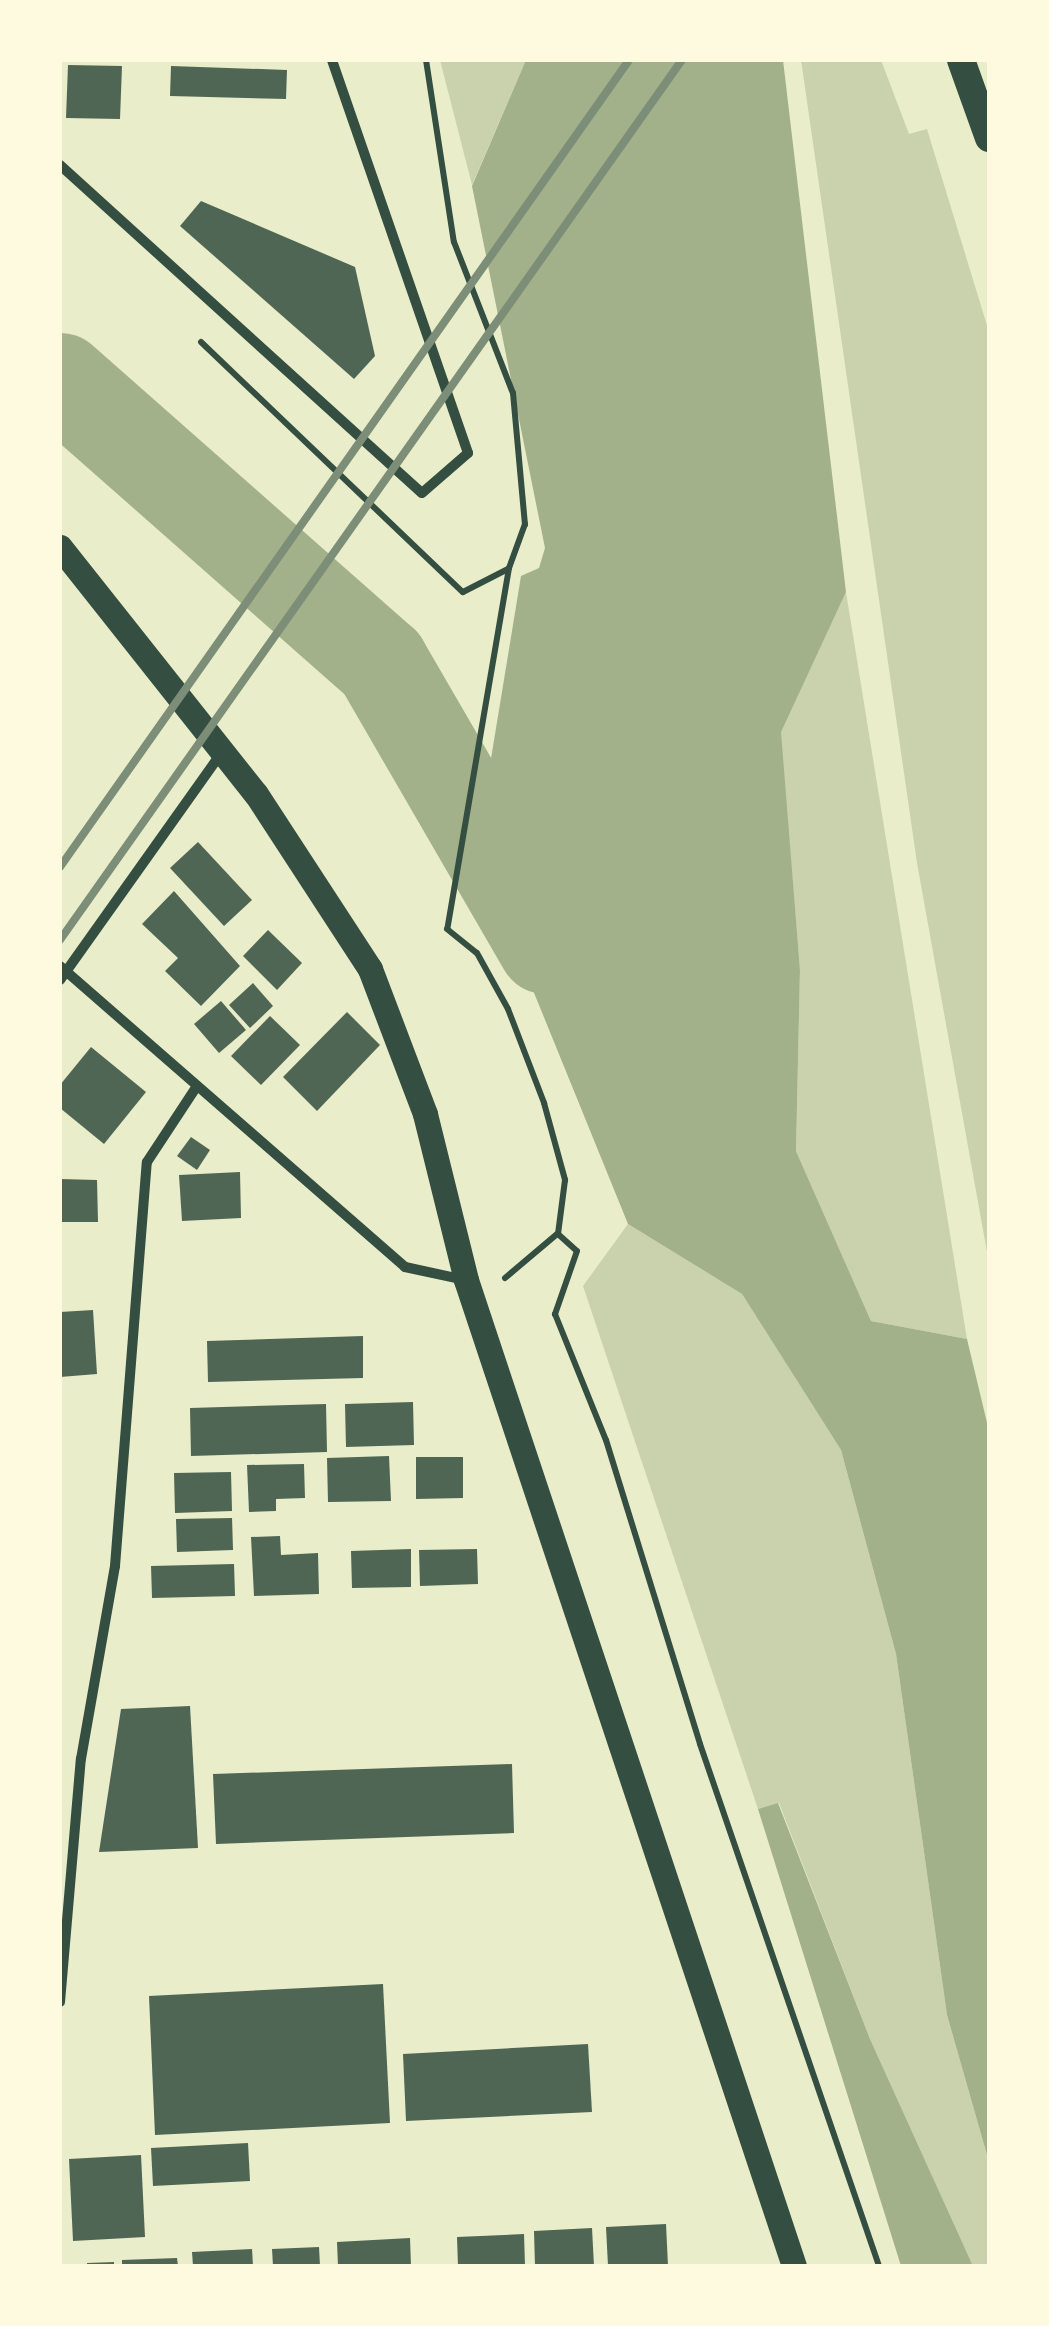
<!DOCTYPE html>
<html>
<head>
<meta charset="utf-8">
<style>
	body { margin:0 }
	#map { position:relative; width:1049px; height:2326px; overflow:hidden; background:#e9edc9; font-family:Signika,sans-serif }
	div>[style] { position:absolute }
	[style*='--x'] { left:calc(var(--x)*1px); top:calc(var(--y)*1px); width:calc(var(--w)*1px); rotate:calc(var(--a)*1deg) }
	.green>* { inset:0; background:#cad2ad }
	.water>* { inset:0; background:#a3b18a }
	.river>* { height:95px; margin:-47.5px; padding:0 47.5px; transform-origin:47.5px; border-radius:47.5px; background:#a3b18a }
	.building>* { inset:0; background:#4f6655 }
	.path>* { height:6px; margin:-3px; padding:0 3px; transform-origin:3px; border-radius:3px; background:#344e41 }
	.minor>* { height:10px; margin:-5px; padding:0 5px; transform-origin:5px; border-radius:5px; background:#344e41 }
	.primary>* { height:25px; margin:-12.5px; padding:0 12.5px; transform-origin:12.5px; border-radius:12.5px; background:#344e41 }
	.trunk>* { height:28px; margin:-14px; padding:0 14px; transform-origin:14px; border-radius:14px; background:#344e41 }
	.rail>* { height:8px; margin:-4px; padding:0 4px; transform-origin:4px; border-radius:4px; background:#7c8e77 }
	span { translate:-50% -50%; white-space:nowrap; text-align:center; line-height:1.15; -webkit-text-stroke:9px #fefae0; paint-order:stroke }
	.frame { position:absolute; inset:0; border:62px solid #fefae0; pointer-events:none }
</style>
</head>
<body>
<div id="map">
	<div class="green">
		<i style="clip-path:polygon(440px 60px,526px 60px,472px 185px)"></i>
		<i style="clip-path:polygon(801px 60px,881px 60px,909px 134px,927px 129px,989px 332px,989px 1263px,917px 863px)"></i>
		<i style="clip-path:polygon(846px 592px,967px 1339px,871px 1321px,796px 1151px,800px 970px,780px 732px)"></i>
		<i style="clip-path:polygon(628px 1224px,742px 1294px,841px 1450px,896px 1654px,947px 2015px,989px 2162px,989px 2266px,973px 2266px,870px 2039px,779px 1803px,758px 1809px,583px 1286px)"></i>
	</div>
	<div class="water">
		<i style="clip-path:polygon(526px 60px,783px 60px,846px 592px,781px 732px,800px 970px,796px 1151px,871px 1321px,967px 1339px,989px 1431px,989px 2162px,947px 2015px,896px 1654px,841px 1450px,742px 1294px,628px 1224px,476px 850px,521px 576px,539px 568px,545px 548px,472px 186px)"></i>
		<i style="clip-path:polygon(778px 1803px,870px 2039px,973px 2266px,901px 2266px,758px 1809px)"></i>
	</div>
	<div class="river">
		<i style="--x:60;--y:380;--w:428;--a:41.4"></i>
		<i style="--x:381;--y:663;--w:327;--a:59.9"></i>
	</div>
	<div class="building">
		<i style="clip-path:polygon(68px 65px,122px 66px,120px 119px,66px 118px)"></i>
		<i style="clip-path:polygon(171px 66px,287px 70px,286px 99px,170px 96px)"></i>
		<i style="clip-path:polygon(201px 201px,355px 267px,375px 356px,354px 379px,180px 226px)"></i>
		<i style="clip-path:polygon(198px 842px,252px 900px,224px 926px,170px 868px)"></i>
		<i style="clip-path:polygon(174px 891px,240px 966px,201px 1006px,165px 971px,178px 958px,142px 924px)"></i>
		<i style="clip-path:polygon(268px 930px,302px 963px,277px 990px,243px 956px)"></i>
		<i style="clip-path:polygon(253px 983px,273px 1006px,250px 1028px,229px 1005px)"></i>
		<i style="clip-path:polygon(221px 1001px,246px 1030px,219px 1053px,194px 1024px)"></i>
		<i style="clip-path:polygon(347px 1012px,380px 1045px,317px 1111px,283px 1077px)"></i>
		<i style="clip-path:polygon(270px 1016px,300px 1045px,261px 1085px,231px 1056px)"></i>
		<i style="clip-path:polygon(91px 1047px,146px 1092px,104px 1144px,60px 1108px,60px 1085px)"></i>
		<i style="clip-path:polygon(191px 1137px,210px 1150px,197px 1170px,177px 1156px)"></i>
		<i style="clip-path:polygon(240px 1172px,241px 1218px,182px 1221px,179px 1175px)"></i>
		<i style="clip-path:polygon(60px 1179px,97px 1180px,98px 1222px,60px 1222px)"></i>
		<i style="clip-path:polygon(93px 1310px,97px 1374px,60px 1377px,60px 1312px)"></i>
		<i style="clip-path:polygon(363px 1336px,363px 1378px,208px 1382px,207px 1341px)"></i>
		<i style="clip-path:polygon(413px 1402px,414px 1445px,346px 1447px,345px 1404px)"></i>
		<i style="clip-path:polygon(326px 1404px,327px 1452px,191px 1456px,190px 1408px)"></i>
		<i style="clip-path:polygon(389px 1456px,391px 1501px,328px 1502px,327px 1458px)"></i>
		<i style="clip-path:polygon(416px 1457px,463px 1457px,463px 1498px,416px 1499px)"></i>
		<i style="clip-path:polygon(304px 1464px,305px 1498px,276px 1499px,276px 1511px,249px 1512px,247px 1465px)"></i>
		<i style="clip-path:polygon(231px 1472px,232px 1511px,175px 1513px,174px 1473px)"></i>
		<i style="clip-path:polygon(232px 1518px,233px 1550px,177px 1552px,176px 1519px)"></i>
		<i style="clip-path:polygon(280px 1536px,281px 1555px,318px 1553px,319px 1594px,254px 1596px,251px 1537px)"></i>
		<i style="clip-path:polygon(411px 1549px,411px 1587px,352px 1588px,351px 1551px)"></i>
		<i style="clip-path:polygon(477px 1549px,478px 1584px,420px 1586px,419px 1550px)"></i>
		<i style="clip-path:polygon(234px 1564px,235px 1596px,152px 1598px,151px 1566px)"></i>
		<i style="clip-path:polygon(190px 1706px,198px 1848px,99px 1852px,121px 1709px)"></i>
		<i style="clip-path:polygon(512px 1764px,514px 1833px,216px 1844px,213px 1774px)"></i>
		<i style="clip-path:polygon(383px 1984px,390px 2123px,155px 2135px,149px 1996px)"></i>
		<i style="clip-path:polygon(588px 2044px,592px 2112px,406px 2121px,403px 2054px)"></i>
		<i style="clip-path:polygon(248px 2143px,250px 2181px,153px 2186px,151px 2148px)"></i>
		<i style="clip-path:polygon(141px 2155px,145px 2237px,73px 2241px,69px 2159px)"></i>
		<i style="clip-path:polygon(666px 2224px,668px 2266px,608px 2266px,606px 2227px)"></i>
		<i style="clip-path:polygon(592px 2228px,594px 2266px,535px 2266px,534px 2231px)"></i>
		<i style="clip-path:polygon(524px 2234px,525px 2266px,458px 2266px,457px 2237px)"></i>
		<i style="clip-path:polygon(410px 2238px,411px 2266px,338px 2266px,337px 2242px)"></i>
		<i style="clip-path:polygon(319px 2247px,320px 2266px,273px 2266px,272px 2249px)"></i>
		<i style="clip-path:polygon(252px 2249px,253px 2266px,193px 2266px,192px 2252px)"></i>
		<i style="clip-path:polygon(177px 2258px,178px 2266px,122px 2266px,122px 2260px)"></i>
		<i style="clip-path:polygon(114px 2262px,114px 2266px,87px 2266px,87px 2263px)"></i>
	</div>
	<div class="path">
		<i style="--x:426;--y:60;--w:184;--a:81.3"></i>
		<i style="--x:454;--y:242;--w:162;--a:68.7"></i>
		<i style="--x:513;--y:393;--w:132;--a:84.8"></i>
		<i style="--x:525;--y:524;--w:47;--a:110"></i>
		<i style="--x:509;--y:568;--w:366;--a:99.7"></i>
		<i style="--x:447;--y:929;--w:38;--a:39"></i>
		<i style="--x:477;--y:953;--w:64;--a:61"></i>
		<i style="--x:508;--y:1009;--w:101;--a:69"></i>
		<i style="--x:544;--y:1103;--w:80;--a:74.7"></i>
		<i style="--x:565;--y:1180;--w:54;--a:97.4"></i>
		<i style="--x:558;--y:1234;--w:25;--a:42"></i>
		<i style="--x:577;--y:1251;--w:67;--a:109.2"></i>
		<i style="--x:555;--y:1314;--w:136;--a:68"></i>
		<i style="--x:606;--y:1440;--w:318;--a:72.8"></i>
		<i style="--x:700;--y:1744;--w:552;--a:71.07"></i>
		<i style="--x:201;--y:342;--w:362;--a:43.7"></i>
		<i style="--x:463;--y:592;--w:51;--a:-27.1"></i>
		<i style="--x:505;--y:1278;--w:68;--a:-40.2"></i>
	</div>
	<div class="minor">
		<i style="--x:60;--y:165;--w:488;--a:42.2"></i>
		<i style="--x:422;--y:493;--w:61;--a:-41"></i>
		<i style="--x:468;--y:453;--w:416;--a:-109.1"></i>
		<i style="--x:60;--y:966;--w:458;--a:41.1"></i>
		<i style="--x:405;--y:1267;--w:61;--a:12.2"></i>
		<i style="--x:60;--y:980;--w:280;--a:-54.6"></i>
		<i style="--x:60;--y:2002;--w:244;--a:-85.1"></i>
		<i style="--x:81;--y:1759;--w:196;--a:-80"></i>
		<i style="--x:115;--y:1566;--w:405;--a:-85.5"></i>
		<i style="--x:147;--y:1162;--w:91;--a:-56.7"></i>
	</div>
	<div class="primary">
		<i style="--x:60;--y:547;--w:315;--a:51.6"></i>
		<i style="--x:256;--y:794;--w:209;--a:56.9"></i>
		<i style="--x:370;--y:969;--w:155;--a:69.2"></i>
		<i style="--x:425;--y:1114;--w:171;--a:76.1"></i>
		<i style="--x:466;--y:1280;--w:1039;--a:71.6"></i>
	</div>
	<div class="trunk">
		<i style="--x:961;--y:60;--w:83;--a:70.3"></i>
	</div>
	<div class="rail">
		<i style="--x:60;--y:867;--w:987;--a:-54.81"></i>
		<i style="--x:60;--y:940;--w:1078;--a:-54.75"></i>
	</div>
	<div class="frame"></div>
</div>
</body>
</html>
